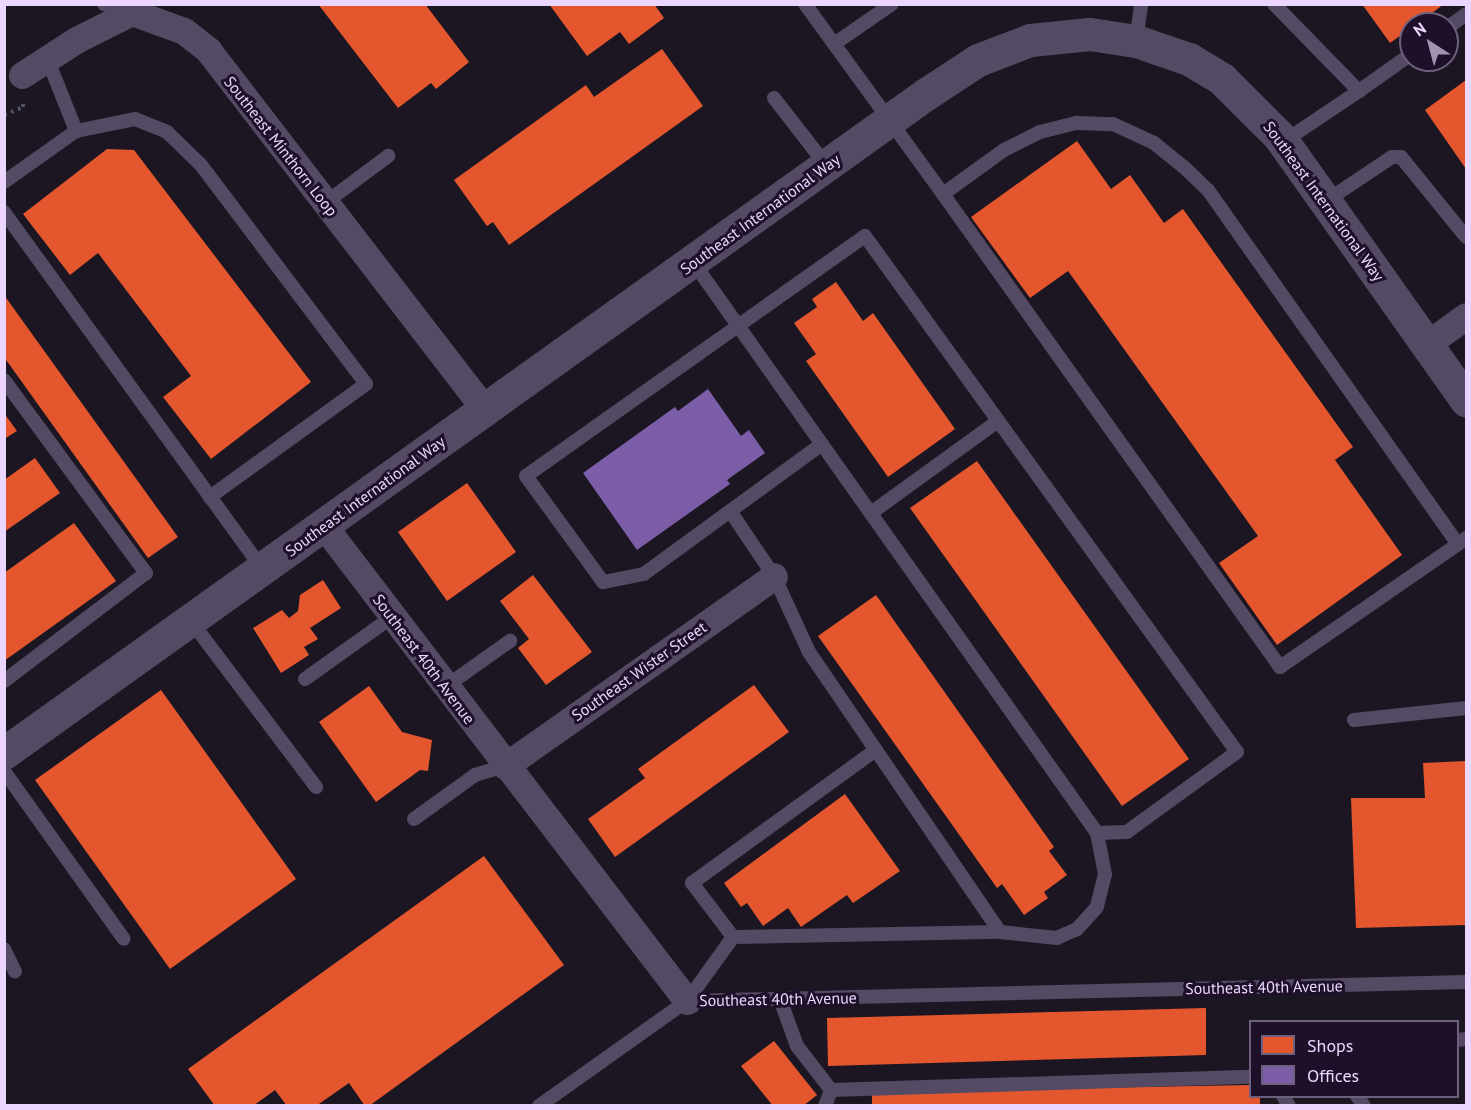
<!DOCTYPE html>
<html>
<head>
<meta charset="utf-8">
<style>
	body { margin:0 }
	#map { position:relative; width:1471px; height:1110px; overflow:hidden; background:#1c1622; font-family:"PT Sans",sans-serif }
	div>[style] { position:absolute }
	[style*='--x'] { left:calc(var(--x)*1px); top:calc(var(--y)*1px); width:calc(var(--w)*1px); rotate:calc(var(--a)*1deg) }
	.shops>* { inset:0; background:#e4572e }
	.offices>* { inset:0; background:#7b5ea7 }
	.path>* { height:4px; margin-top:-2px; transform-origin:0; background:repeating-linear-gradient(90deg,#505367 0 3px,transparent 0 7.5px) }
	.service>* { height:14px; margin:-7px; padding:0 7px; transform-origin:7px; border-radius:7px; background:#544a63 }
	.minor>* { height:27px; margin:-13.5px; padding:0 13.5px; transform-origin:13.5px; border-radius:13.5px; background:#544a63 }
	.tertiary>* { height:33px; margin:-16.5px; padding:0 16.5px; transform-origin:16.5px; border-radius:16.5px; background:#544a63 }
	span { translate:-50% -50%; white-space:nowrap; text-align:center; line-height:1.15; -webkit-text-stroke:6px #1d1028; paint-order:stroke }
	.street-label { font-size:16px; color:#ead6ff }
	.frame { position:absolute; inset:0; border:6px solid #ead6ff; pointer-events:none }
	.legend { position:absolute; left:1249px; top:1020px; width:210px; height:78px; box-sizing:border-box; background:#1d1028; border:2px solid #6f5f7e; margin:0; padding:8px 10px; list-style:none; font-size:18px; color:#ead6ff }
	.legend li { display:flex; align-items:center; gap:12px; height:30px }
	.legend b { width:30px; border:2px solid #6f5f7e }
	.north { position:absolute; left:1399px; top:12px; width:60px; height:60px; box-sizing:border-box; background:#1d1028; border:2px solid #6f5f7e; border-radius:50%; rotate:324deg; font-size:16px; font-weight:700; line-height:24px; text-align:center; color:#ead6ff }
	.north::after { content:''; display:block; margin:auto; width:21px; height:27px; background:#a293b2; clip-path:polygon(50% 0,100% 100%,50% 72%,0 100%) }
</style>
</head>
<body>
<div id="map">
	<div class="shops">
		<i style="clip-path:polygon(318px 4px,425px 4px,469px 62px,436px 89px,431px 83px,398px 108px)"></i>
		<i style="clip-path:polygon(549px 4px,654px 4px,664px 18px,629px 44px,620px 32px,587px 56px)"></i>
		<i style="clip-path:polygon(1362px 4px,1444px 4px,1417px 24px,1411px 24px,1411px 28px,1390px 43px)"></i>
		<i style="clip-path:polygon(662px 49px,703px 106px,509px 245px,493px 222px,487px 226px,454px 180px,586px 85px,594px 97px)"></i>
		<i style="clip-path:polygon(1466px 80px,1466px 169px,1425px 110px)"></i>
		<i style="clip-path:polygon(1077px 141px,1111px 189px,1130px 175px,1164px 223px,1183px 209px,1353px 447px,1335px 460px,1402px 555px,1277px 645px,1219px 563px,1258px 536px,1068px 271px,1030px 298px,971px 217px)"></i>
		<i style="clip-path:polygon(107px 149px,134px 150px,311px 382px,211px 459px,163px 397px,191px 376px,98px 253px,70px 275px,23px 214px)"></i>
		<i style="clip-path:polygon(836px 282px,863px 321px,873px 313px,955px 429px,888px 477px,806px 361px,816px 354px,794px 323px,817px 307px,812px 299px)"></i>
		<i style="clip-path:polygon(4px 295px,178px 537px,148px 558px,4px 357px)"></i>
		<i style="clip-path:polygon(4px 413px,17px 431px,4px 439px)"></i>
		<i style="clip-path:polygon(35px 458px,60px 493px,4px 532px,4px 480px)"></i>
		<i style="clip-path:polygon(977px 461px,1189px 759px,1122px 806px,910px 508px)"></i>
		<i style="clip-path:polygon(467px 483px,516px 552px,447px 601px,398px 532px)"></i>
		<i style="clip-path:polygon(74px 523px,116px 581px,4px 661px,4px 573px)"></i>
		<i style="clip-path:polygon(533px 575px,592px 652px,546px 685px,518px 648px,529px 639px,500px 601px)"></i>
		<i style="clip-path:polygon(323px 580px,341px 608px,310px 628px,318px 639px,304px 647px,309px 655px,281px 673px,253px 628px,282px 610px,289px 618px,298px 611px,300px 595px)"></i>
		<i style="clip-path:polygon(876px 595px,1054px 847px,1049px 851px,1067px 875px,1044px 892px,1048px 898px,1024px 915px,1002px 884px,997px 888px,818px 636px)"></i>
		<i style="clip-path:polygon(754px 685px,789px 732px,615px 857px,588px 819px,645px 778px,638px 769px)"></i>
		<i style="clip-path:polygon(369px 686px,402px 732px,432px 740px,428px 771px,420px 770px,376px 802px,319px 722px)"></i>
		<i style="clip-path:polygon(161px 690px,296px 879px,170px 969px,35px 780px)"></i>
		<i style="clip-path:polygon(1466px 761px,1466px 925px,1356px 928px,1351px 798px,1425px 798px,1423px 763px)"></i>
		<i style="clip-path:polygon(845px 794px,900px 871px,853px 903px,847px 895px,801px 927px,788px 908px,763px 926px,747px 903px,741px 907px,724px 883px)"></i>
		<i style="clip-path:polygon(484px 856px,564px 965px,369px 1106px,365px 1106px,349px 1083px,316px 1106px,287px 1106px,275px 1090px,253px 1106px,215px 1106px,188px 1069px)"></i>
		<i style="clip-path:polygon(1206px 1008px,1206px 1055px,828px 1066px,827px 1018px)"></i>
		<i style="clip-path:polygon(774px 1041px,817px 1095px,803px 1106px,773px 1106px,741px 1066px)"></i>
		<i style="clip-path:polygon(1250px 1085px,1250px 1096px,1260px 1096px,1260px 1106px,872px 1106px,872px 1092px)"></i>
	</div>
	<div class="offices">
		<i style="clip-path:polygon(708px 389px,741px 436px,749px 430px,765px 453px,727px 480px,730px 484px,637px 550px,583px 473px,675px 407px,678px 411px)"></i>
	</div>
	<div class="path">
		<i style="--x:4;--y:115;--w:21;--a:-23"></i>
		<i style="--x:23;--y:107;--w:6;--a:-90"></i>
	</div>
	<div class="service">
		<i style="--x:104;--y:4;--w:28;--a:15"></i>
		<i style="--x:805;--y:4;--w:235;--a:54"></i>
		<i style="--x:943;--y:194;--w:75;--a:-35.8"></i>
		<i style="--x:1004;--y:150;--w:40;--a:-26.6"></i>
		<i style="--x:1040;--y:132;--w:38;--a:-14"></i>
		<i style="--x:1077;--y:123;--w:36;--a:2"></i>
		<i style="--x:1113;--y:124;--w:45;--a:24.9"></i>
		<i style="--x:1154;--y:143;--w:38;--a:39"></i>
		<i style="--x:1184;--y:167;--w:33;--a:44"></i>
		<i style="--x:1208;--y:190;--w:433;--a:54.8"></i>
		<i style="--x:1458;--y:544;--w:10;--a:-37"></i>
		<i style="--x:1274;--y:4;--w:122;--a:45.7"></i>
		<i style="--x:1359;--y:91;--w:92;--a:146.1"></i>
		<i style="--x:1447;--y:28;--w:24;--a:-36"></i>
		<i style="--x:1136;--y:41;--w:37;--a:-82"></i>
		<i style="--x:834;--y:44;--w:70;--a:-34.6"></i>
		<i style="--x:47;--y:58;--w:79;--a:68.3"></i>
		<i style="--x:1359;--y:91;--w:64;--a:-35.4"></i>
		<i style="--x:774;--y:98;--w:85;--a:52.2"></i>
		<i style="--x:4;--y:182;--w:88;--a:-35.3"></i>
		<i style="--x:76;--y:131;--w:60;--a:-11.5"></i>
		<i style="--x:135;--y:119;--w:35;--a:22"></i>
		<i style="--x:167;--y:132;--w:47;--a:44.1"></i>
		<i style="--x:201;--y:165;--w:274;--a:53"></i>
		<i style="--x:366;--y:384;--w:193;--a:144.1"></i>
		<i style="--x:943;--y:194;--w:581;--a:54.53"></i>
		<i style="--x:1280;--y:667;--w:216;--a:-34.6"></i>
		<i style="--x:1326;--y:201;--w:79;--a:-33.7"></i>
		<i style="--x:1392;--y:157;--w:9;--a:0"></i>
		<i style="--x:1401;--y:157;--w:103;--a:50.9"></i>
		<i style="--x:325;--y:203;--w:79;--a:-36.7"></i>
		<i style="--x:4;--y:212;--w:442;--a:54.1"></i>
		<i style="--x:693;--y:262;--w:699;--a:54.72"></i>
		<i style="--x:1097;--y:833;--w:42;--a:79"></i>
		<i style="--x:1105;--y:874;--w:34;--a:104"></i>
		<i style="--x:1097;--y:907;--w:30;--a:132"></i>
		<i style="--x:1077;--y:929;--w:22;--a:156"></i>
		<i style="--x:1057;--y:938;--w:57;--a:-174"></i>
		<i style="--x:4;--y:380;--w:240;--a:53.7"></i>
		<i style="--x:146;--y:573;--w:178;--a:142.7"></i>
		<i style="--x:822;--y:444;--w:220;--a:143.9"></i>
		<i style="--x:644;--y:574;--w:42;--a:169"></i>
		<i style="--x:603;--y:582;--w:131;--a:-126"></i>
		<i style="--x:526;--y:476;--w:415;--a:-35.3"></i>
		<i style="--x:865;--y:236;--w:636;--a:54.21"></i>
		<i style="--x:1237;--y:752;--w:136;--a:144"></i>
		<i style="--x:1127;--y:832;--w:30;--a:178"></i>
		<i style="--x:871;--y:513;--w:157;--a:-35.9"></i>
		<i style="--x:191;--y:621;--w:208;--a:53"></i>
		<i style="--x:305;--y:679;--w:107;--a:-35.5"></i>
		<i style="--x:445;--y:687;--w:80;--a:-35.3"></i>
		<i style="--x:1354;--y:720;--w:113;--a:-6.1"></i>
		<i style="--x:4;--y:771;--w:206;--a:54.5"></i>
		<i style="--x:414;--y:819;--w:75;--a:-35.8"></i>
		<i style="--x:475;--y:775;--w:31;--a:-17"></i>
		<i style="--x:733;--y:937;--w:68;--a:-127.2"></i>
		<i style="--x:692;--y:883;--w:227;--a:-35.9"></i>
		<i style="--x:4;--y:949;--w:25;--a:64"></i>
		<i style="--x:780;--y:999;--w:50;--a:70.1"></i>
		<i style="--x:797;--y:1046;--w:56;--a:52.3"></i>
		<i style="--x:687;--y:1001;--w:779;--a:-1.4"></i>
		<i style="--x:1458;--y:1040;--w:8;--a:-7"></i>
		<i style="--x:831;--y:1090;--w:419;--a:-1.8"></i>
		<i style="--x:1283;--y:1096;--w:12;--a:59"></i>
		<i style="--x:1357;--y:1096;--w:12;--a:55"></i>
		<i style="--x:539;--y:1106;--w:181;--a:-35.4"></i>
		<i style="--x:687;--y:1001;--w:79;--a:-54.3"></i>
		<i style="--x:733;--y:937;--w:267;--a:-1.1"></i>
		<i style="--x:1000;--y:932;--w:339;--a:-124.3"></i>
		<i style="--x:809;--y:652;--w:84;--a:-114.7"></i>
		<i style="--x:774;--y:576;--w:78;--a:-124.1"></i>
		<i style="--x:825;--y:1106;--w:17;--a:-69"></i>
	</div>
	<div class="minor">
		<i style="--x:22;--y:75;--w:64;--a:-32.9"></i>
		<i style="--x:76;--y:40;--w:63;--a:-26.6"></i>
		<i style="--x:132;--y:12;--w:55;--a:20.1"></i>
		<i style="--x:184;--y:31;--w:31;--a:38"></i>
		<i style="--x:208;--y:50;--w:454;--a:52.4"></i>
		<i style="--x:1427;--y:344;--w:48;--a:-35.7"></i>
		<i style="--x:324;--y:526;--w:598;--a:52.61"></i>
		<i style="--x:505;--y:766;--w:329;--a:-35.2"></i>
	</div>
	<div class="tertiary">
		<i style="--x:4;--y:753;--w:1133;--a:-35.56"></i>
		<i style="--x:926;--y:94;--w:62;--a:-33.2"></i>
		<i style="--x:978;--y:60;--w:56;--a:-21"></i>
		<i style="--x:1030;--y:40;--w:60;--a:-5.7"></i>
		<i style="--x:1090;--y:34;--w:47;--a:8.7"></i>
		<i style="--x:1136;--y:41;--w:56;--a:18.8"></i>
		<i style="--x:1189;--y:59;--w:39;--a:31"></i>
		<i style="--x:1222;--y:79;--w:81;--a:45"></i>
		<i style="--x:1279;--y:136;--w:324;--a:54.7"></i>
	</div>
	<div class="street-label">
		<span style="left:281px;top:146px;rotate:52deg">Southeast Minthorn Loop</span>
		<span style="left:1324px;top:201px;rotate:54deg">Southeast International Way</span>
		<span style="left:760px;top:214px;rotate:-36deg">Southeast International Way</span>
		<span style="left:365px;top:496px;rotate:-36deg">Southeast International Way</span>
		<span style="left:424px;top:659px;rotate:53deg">Southeast 40th Avenue</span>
		<span style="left:639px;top:671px;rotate:-35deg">Southeast Wister Street</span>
		<span style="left:1264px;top:987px;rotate:-1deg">Southeast 40th Avenue</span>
		<span style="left:778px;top:999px;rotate:-1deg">Southeast 40th Avenue</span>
	</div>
	<div class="frame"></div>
	<ul class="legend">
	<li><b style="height:16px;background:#e4572e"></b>Shops</li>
	<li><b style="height:16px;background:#7b5ea7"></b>Offices</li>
	</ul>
	<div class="north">N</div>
</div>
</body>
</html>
